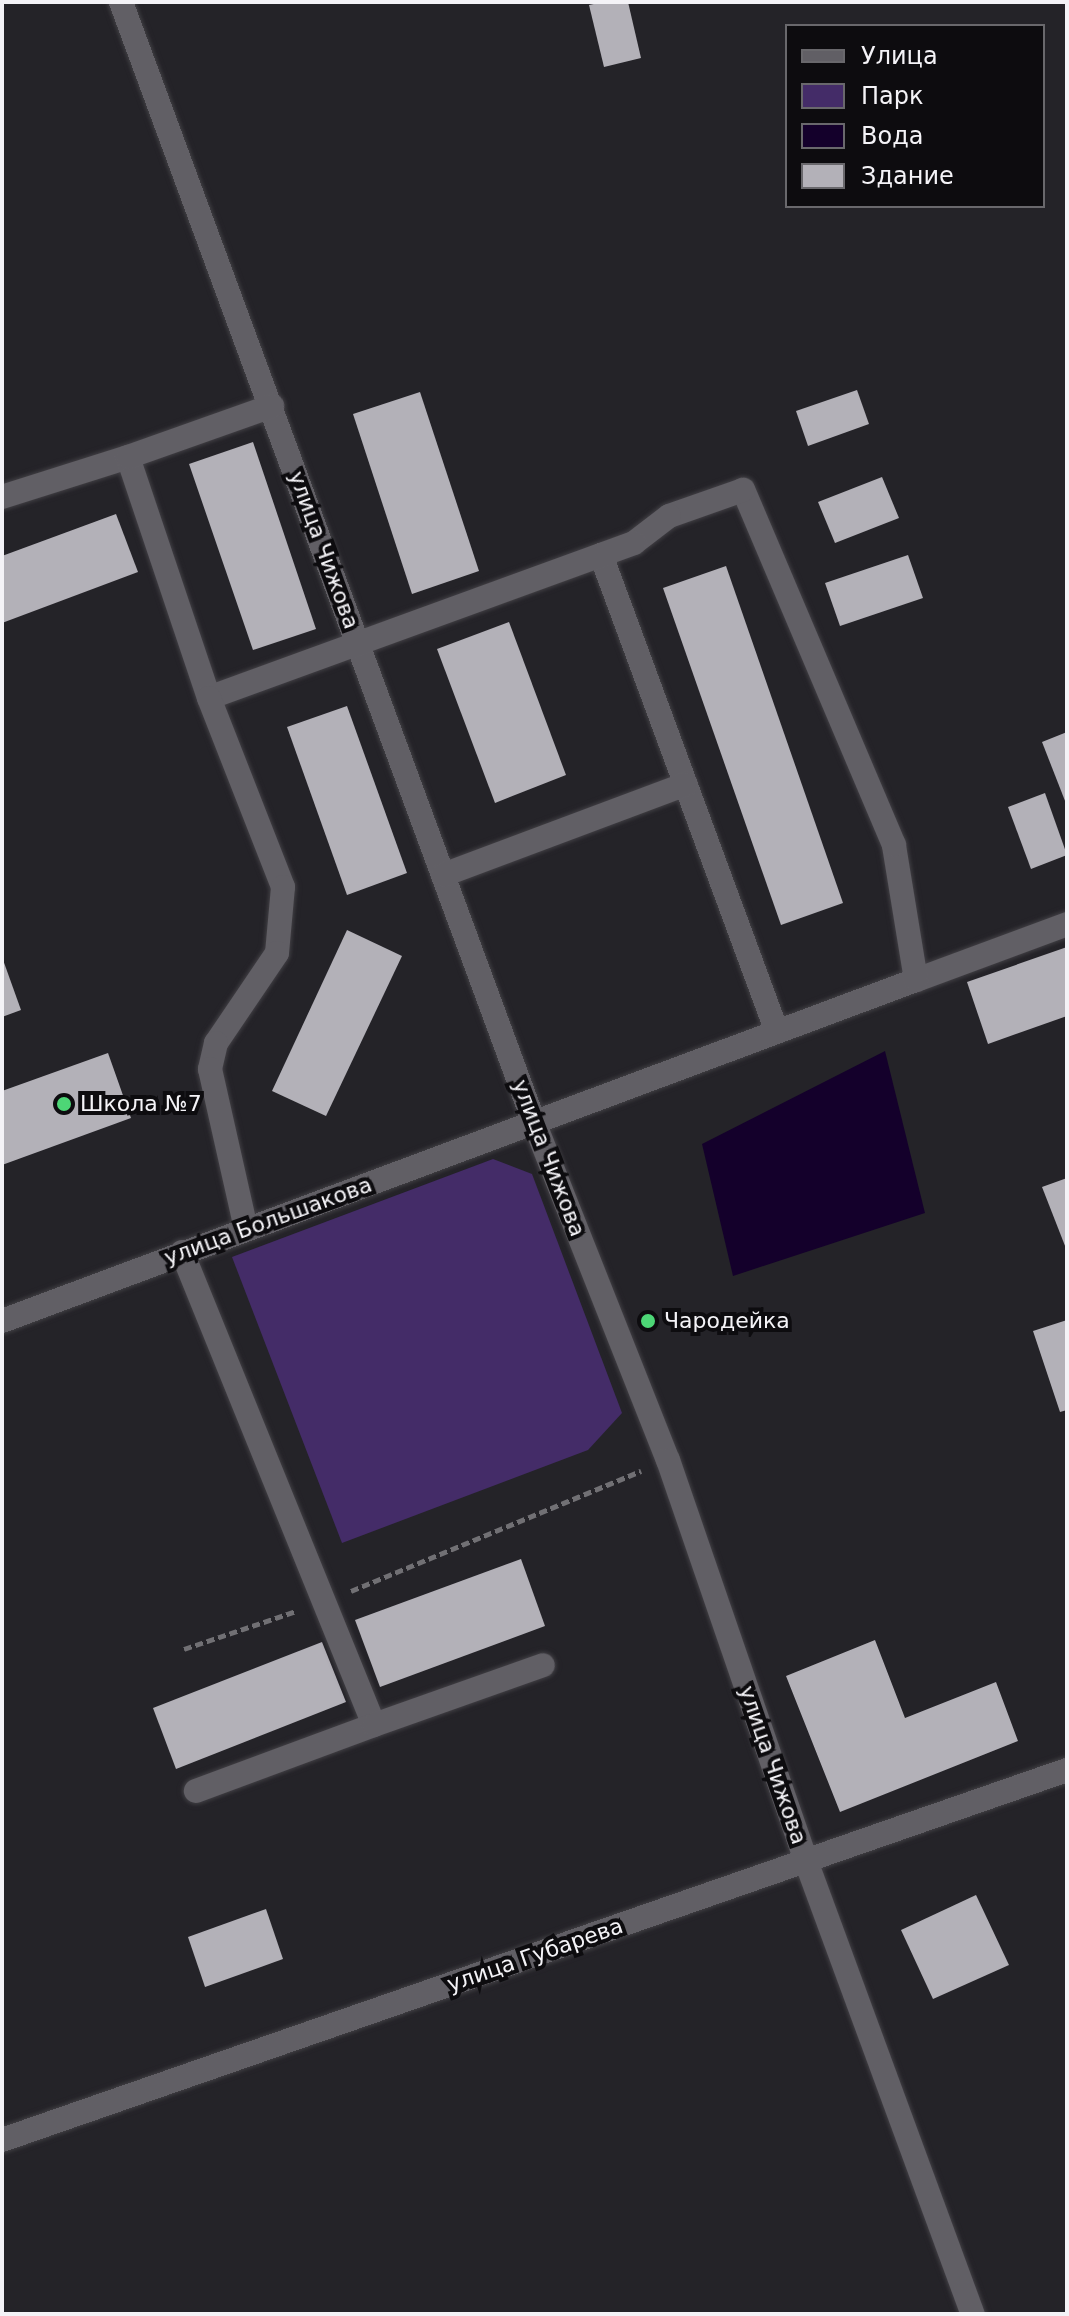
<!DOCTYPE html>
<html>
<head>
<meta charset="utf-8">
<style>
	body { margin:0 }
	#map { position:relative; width:1069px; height:2316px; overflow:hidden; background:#242328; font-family:"DejaVu Sans",sans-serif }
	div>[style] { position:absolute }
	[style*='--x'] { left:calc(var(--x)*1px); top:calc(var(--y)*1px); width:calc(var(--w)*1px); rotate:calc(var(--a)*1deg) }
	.green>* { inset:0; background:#442c68 }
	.water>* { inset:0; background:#14002b }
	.building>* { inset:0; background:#b3b1b8 }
	.path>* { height:5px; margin-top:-2.5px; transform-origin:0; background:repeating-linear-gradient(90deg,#717074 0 8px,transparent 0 12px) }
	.roads { filter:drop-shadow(0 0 2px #413f44) drop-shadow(0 0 2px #413f44) }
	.minor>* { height:24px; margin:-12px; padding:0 12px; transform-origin:12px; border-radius:12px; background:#615f65 }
	.dots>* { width:22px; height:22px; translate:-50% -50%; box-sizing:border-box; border:4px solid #0d0c0f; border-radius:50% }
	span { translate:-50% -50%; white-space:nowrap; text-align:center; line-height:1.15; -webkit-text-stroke:8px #0d0c0f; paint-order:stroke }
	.street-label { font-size:22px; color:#f4f3f7 }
	.poi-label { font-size:22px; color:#f4f3f7 }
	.left { translate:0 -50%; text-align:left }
	.frame { position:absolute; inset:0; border:4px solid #f4f3f7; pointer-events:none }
	.legend { position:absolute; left:785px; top:24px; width:260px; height:184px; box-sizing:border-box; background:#0d0c0f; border:2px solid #69686c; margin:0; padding:10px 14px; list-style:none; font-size:24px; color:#f4f3f7 }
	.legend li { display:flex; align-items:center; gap:16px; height:40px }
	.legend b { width:40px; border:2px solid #69686c }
</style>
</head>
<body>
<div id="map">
	<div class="green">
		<i style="clip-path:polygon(493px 1159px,532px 1174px,622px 1413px,588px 1450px,342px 1543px,232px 1257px)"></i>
	</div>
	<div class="water">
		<i style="clip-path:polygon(885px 1051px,925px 1213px,733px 1276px,702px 1144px)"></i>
	</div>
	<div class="building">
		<i style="clip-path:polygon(603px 2px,628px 2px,641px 58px,604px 67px,589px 5px)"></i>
		<i style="clip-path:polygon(857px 390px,869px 424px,808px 446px,796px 411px)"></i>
		<i style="clip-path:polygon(420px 392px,479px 571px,412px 594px,353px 414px)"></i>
		<i style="clip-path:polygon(253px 442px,316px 629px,253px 650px,189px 464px)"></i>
		<i style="clip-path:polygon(882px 477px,899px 518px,835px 543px,818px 502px)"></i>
		<i style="clip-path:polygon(116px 514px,138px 572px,2px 623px,2px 556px)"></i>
		<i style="clip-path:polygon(908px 555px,923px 598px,840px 626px,825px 583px)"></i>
		<i style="clip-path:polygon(726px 566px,843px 903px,781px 925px,663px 588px)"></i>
		<i style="clip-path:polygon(509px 622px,566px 775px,495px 803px,437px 649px)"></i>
		<i style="clip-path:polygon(347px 706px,407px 873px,347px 895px,287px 727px)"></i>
		<i style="clip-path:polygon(1067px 732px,1067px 806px,1042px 742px)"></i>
		<i style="clip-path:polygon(1045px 793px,1067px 855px,1031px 869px,1008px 807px)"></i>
		<i style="clip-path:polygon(347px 930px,402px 956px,326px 1116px,272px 1091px)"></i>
		<i style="clip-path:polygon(1067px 947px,1067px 1016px,988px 1044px,967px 982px)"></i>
		<i style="clip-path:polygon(2px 957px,21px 1010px,2px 1017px)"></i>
		<i style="clip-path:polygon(108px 1053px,131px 1118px,2px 1165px,2px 1091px)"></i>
		<i style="clip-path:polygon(1067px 1178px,1067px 1251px,1042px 1187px)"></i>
		<i style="clip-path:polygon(1067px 1320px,1067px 1410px,1060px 1412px,1033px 1331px)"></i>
		<i style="clip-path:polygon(521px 1559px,545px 1626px,380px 1687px,355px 1620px)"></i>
		<i style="clip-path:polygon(875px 1640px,905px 1718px,996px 1682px,1018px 1741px,840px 1812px,786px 1676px)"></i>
		<i style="clip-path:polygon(322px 1642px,346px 1702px,176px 1769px,153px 1708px)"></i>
		<i style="clip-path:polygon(976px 1895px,1009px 1965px,933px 1999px,901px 1930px)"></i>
		<i style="clip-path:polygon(266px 1909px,283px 1959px,205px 1987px,188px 1937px)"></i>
	</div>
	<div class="path">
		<i style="--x:351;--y:1591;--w:314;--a:-22.5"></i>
		<i style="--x:184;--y:1649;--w:118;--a:-18.7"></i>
	</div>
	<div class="roads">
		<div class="minor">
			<i style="--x:121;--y:2;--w:1194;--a:69.76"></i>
			<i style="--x:534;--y:1122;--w:364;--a:68.4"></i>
			<i style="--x:668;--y:1460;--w:424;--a:71"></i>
			<i style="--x:806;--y:1861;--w:483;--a:69.8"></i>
			<i style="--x:2;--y:497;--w:132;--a:-17.6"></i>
			<i style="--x:601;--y:555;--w:508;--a:69.75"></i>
			<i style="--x:209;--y:698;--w:254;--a:-108.6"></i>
			<i style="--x:128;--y:457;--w:153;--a:-19.5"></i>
			<i style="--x:443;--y:875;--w:259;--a:-20.5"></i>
			<i style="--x:916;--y:980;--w:161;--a:-20.3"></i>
			<i style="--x:182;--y:1252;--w:510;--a:67.91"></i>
			<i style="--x:374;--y:1725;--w:190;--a:159.7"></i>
			<i style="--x:2;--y:1321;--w:976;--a:-20.46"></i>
			<i style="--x:916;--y:980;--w:137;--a:-99.3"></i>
			<i style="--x:894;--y:845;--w:386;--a:-113"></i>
			<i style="--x:743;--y:490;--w:78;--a:160.6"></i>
			<i style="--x:669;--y:516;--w:44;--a:142.4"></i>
			<i style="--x:634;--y:543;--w:452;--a:160"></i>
			<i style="--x:209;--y:698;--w:203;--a:68.6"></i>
			<i style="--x:283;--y:887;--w:66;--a:95.2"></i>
			<i style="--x:277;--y:953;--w:109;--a:124.1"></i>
			<i style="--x:216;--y:1043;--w:27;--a:103"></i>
			<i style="--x:210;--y:1069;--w:164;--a:77.3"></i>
			<i style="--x:374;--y:1725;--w:179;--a:-19.5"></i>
			<i style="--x:2;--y:2140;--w:1127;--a:-19.16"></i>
		</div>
	</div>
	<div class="dots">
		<i style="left:64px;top:1104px;background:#4dd676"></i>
		<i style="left:648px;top:1321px;background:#4dd676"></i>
	</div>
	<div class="street-label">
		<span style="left:324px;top:550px;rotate:70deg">улица Чижова</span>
		<span style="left:549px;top:1158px;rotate:69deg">улица Чижова</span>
		<span style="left:268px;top:1221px;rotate:-20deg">улица Большакова</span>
		<span style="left:773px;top:1765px;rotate:71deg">улица Чижова</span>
		<span style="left:535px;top:1955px;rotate:-19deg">улица Губарева</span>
	</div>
	<div class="poi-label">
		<span class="left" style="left:80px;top:1104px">Школа №7</span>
		<span class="left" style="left:664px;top:1321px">Чародейка</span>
	</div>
	<div class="frame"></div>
	<ul class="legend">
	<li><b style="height:10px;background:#615f65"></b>Улица</li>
	<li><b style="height:22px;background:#442c68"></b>Парк</li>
	<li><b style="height:22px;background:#14002b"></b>Вода</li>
	<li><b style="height:22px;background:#b3b1b8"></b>Здание</li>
	</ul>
</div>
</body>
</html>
